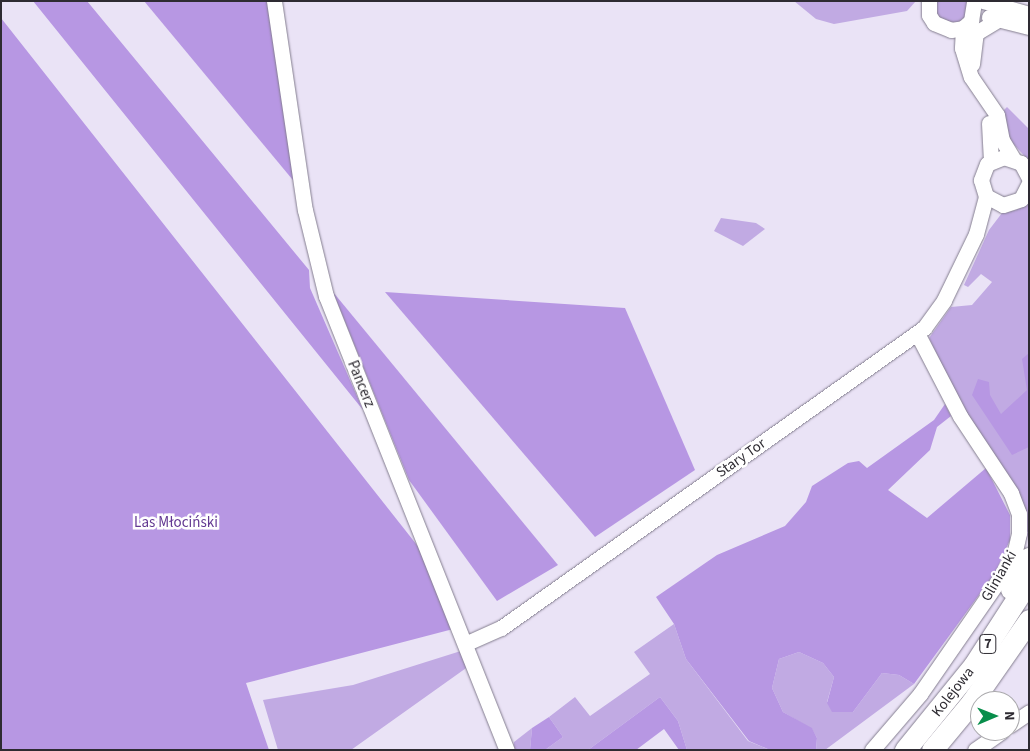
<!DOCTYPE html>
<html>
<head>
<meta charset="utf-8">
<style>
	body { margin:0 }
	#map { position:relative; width:1030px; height:751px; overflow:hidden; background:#eae3f6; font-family:"Source Sans 3",sans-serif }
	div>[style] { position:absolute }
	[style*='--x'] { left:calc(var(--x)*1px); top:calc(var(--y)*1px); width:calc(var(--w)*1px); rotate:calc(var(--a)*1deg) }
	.green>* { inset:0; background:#c1aae3 }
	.forest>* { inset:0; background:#b797e3 }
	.roads { filter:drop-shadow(0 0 1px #847e8f) drop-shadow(0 0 1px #847e8f) }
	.minor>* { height:15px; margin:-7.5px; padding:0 7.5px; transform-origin:7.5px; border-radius:7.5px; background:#fff }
	.highway>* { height:21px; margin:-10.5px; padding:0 10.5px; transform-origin:10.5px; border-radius:10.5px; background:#fff }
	span { translate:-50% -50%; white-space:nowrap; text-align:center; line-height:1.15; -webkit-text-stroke:5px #fff; paint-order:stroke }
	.shield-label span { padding:1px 4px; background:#fff; border:1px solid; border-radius:4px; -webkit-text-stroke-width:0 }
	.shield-label { font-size:14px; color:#2e2b32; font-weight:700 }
	.street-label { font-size:15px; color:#2e2b32 }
	.park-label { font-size:15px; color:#633992 }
	.frame { position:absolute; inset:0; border:2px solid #2e2b32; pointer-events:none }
	.north { position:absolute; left:970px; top:691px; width:50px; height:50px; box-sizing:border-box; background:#fff; border:1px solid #abaaad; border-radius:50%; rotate:89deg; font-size:14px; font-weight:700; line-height:20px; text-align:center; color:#2e2b32 }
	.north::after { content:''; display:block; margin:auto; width:18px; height:22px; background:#088e4b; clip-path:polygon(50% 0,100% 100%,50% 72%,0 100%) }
</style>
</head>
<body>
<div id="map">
	<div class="green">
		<i style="clip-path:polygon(794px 1px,916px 1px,907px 11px,834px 24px,816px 19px)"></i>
		<i style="clip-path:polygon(936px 1px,967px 1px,967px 15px,958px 23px,941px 21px,935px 11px)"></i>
		<i style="clip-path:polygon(1007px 107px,1029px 129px,1029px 161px,1009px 139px,1004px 110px)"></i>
		<i style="clip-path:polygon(1029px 201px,1029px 533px,1022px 550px,1023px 520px,966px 418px,929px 338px,951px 307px,972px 305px,992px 282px,981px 274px,968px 287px,964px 285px,989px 230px,1002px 213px,1016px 210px)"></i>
		<i style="clip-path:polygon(721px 218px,756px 223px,765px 229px,743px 246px,714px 231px)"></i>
		<i style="clip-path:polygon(674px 624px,686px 659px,748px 741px,770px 750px,687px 750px,678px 721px,660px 697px,588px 750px,545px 750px,563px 737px,549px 717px,575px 697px,590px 716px,650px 674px,634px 652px)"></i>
		<i style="clip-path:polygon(464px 650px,469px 666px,351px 750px,278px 750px,263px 700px,353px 685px)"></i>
		<i style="clip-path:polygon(799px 652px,823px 663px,834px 677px,827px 702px,853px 712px,882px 673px,899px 675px,914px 684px,825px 750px,816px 750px,817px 738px,812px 729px,783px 712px,772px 688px,779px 659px)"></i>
		<i style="clip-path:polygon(532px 728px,530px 750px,513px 750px,514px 742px)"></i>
	</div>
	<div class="forest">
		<i style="clip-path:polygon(33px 1px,87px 1px,309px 270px,310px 288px,363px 410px)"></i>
		<i style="clip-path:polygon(144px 1px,270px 1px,297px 185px)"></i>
		<i style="clip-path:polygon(1px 18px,424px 554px,457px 628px,246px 683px,269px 750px,1px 750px)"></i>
		<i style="clip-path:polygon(333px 292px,558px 565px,497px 601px,409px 480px)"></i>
		<i style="clip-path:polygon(385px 292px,625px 308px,695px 470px,595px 537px)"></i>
		<i style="clip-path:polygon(1029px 353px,1029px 447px,1012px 455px,972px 395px,978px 379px,989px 382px,990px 395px,1001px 414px,1027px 390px,1022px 359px)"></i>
		<i style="clip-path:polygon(945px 404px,951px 416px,937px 427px,930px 450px,888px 490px,927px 518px,986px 468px,1010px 515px,1010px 540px,995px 573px,914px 684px,899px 675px,882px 673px,853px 712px,832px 712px,827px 703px,834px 677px,823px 663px,799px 652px,779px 659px,772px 688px,783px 712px,812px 728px,817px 738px,816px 750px,770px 750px,749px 741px,686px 659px,674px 624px,656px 597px,717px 555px,785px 526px,806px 502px,812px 486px,848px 463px,859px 461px,867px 468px,934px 420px)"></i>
		<i style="clip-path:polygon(660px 697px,678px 721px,687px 750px,679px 750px,664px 729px,636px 750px,588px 750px)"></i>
		<i style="clip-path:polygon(549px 717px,563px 737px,545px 750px,530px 750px,532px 728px)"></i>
	</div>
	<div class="roads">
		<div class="minor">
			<i style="--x:274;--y:1;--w:211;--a:81.6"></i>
			<i style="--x:305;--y:210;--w:89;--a:76.3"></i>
			<i style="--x:326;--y:296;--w:489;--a:68.3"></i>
			<i style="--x:929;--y:1;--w:14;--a:90"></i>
			<i style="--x:929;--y:15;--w:9;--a:58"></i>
			<i style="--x:934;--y:23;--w:18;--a:22"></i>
			<i style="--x:951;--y:30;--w:12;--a:-9"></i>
			<i style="--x:963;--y:28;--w:11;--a:-41"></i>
			<i style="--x:971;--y:21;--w:20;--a:-81"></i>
			<i style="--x:983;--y:1;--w:48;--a:15.8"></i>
			<i style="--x:989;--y:17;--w:41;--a:14"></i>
			<i style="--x:963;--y:28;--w:20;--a:93"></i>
			<i style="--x:962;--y:48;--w:30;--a:73"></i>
			<i style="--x:971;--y:77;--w:46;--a:55.6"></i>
			<i style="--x:997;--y:115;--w:25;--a:79"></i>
			<i style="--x:1002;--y:140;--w:21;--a:59"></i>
			<i style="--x:972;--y:64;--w:31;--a:-83"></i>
			<i style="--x:976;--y:33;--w:27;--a:-31"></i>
			<i style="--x:989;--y:123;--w:38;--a:87"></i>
			<i style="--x:1029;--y:178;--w:17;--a:-118"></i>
			<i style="--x:1021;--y:163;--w:18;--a:-161"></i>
			<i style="--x:1004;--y:157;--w:18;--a:158"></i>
			<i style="--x:987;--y:164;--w:17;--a:111"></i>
			<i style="--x:981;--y:180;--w:17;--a:73"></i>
			<i style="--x:986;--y:196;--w:19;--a:28"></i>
			<i style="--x:1003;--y:205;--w:19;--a:-18"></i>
			<i style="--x:1021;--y:199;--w:18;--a:-63"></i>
			<i style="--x:467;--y:643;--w:37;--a:-24"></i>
			<i style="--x:501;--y:628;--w:519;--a:-35.35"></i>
			<i style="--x:924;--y:328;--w:34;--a:-54"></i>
			<i style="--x:944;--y:300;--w:73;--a:-64.1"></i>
			<i style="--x:976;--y:234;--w:39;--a:-75"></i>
			<i style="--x:1010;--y:725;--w:23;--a:-34"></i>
			<i style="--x:872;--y:750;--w:74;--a:-49.4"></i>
			<i style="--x:920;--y:694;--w:139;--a:-55.3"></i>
			<i style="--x:999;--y:580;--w:29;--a:-59"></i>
			<i style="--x:1014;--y:555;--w:23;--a:-77"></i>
			<i style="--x:1019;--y:533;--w:19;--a:-90"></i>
			<i style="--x:1019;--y:514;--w:22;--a:-111"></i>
			<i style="--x:1011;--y:493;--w:92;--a:-123.5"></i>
			<i style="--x:960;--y:416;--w:93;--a:-117.4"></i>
			<i style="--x:975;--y:750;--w:33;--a:-35"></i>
		</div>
		<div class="highway">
			<i style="--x:1011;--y:589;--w:36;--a:-60"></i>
			<i style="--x:905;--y:750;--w:109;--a:-50.9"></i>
			<i style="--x:974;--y:665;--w:101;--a:-57.1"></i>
			<i style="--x:932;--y:750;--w:61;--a:-50.3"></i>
			<i style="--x:971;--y:703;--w:101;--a:-55.1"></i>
		</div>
	</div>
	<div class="shield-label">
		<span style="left:988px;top:644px">7</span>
	</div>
	<div class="street-label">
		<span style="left:361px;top:384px;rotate:68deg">Pancerz</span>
		<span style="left:741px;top:458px;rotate:-35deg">Stary Tor</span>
		<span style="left:999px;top:576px;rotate:-60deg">Glinianki</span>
		<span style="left:953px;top:692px;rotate:-52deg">Kolejowa</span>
	</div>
	<div class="park-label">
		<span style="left:176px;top:523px">Las Młociński</span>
	</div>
	<div class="frame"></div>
	<div class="north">N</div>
</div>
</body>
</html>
